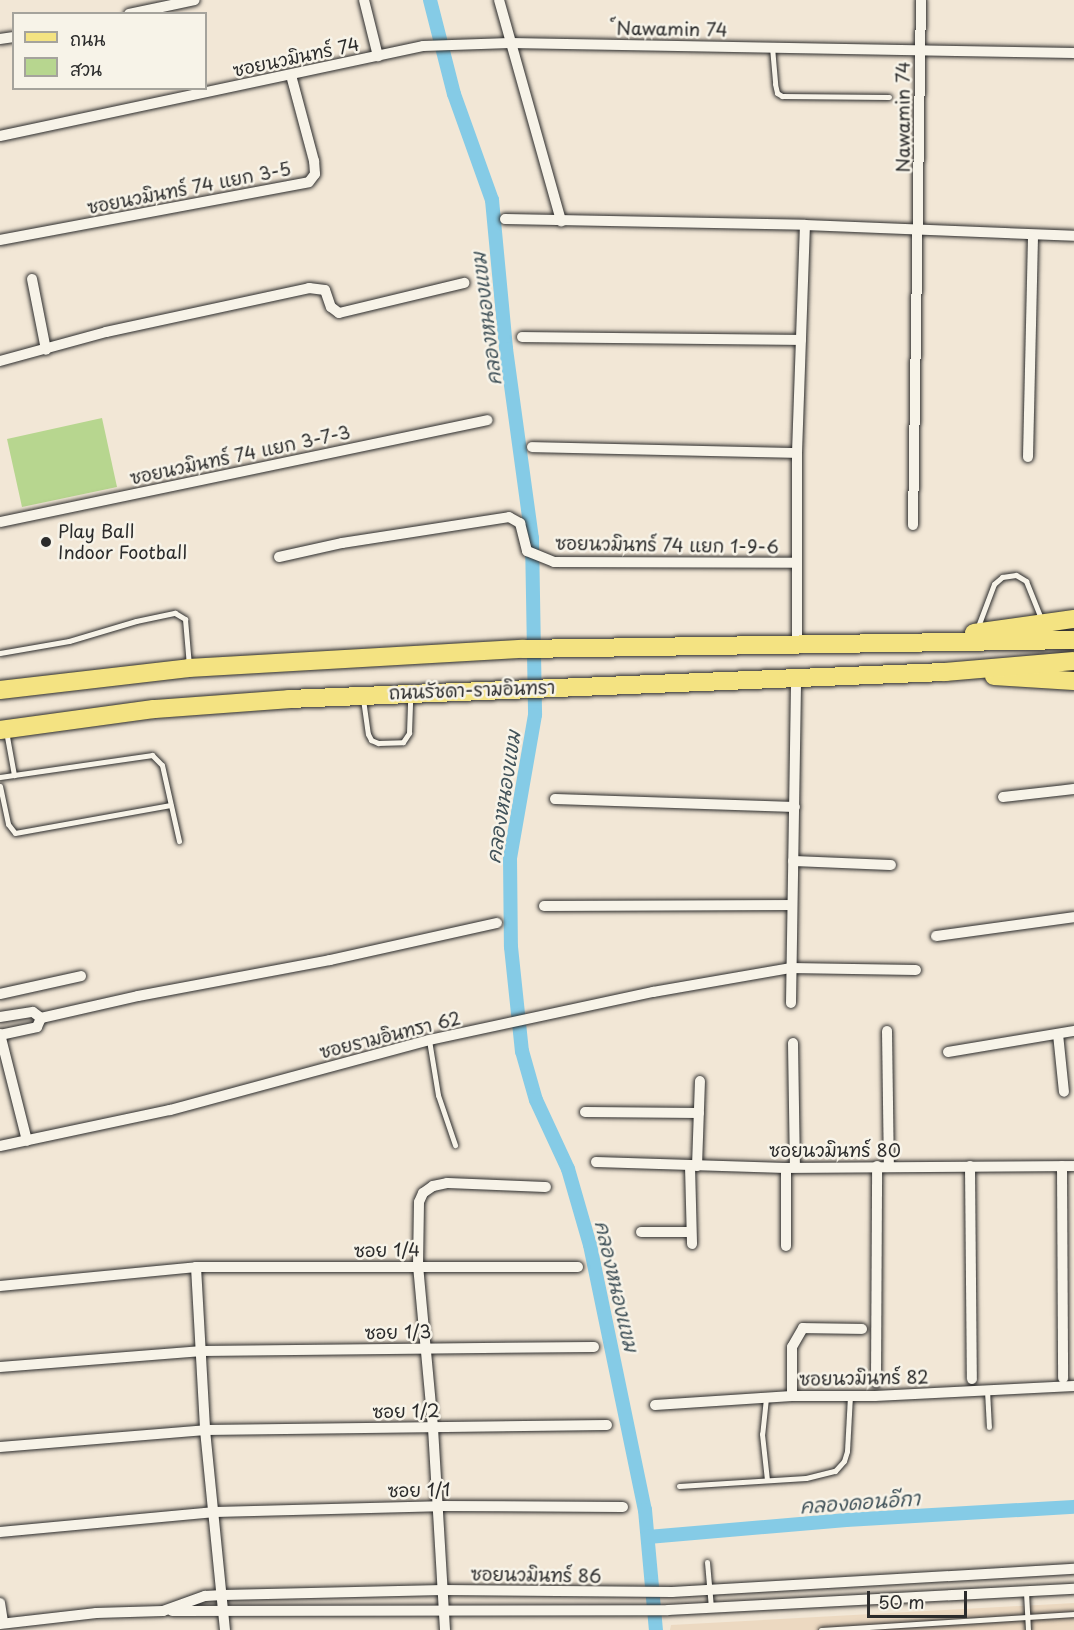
<!DOCTYPE html>
<html>
<head>
<meta charset="utf-8">
<style>
	body { margin:0 }
	#map { position:relative; width:1074px; height:1630px; overflow:hidden; background:#f2e7d6; font-family:"Playpen Sans","Playpen Sans Thai",sans-serif }
	div>[style] { position:absolute }
	[style*='--x'] { left:calc(var(--x)*1px); top:calc(var(--y)*1px); width:calc(var(--w)*1px); rotate:calc(var(--a)*1deg) }
	.built>* { inset:0; background:#ecd9c1 }
	.green>* { inset:0; background:#b7d68f }
	.canal>* { height:14px; margin:-7px; padding:0 7px; transform-origin:7px; border-radius:7px; background:#85cbe6 }
	.roads { filter:drop-shadow(0 0 2px #2b2b2b) drop-shadow(0 0 2px #2b2b2b) }
	.lane>* { height:5px; margin:-2.5px; padding:0 2.5px; transform-origin:2.5px; border-radius:2.5px; background:#f7f3e8 }
	.street>* { height:10px; margin:-5px; padding:0 5px; transform-origin:5px; border-radius:5px; background:#f7f3e8 }
	.primary>* { height:18px; margin:-9px; padding:0 9px; transform-origin:9px; border-radius:9px; background:#f4e382 }
	.dots>* { width:16px; height:16px; translate:-50% -50%; box-sizing:border-box; border:3px solid #f7f3e8; border-radius:50% }
	span { translate:-50% -50%; white-space:nowrap; text-align:center; line-height:1.15; -webkit-text-stroke:5px #f7f3e8; paint-order:stroke }
	.street-label { font-size:18px; color:#2b2b2b }
	.poi-label { font-size:18px; color:#2b2b2b }
	.left { translate:0 -50%; text-align:left }
	.water-label { font-size:20px; color:#42535a; font-style:italic }
	.legend { position:absolute; left:12px; top:12px; width:195px; height:78px; box-sizing:border-box; background:#f7f3e8; border:2px solid #a5a39c; margin:0; padding:8px 10px; list-style:none; font-size:18px; color:#2b2b2b }
	.legend li { display:flex; align-items:center; gap:12px; height:30px }
	.legend b { width:30px; border:2px solid #a5a39c }
	.scale { position:absolute; left:867px; top:1591px; width:100px; height:27px; box-sizing:border-box; border:3px solid #2b2b2b; border-top:0; padding-left:8px; font-size:18px; line-height:21px; white-space:nowrap; color:#2b2b2b; -webkit-text-stroke:4px #f7f3e8; paint-order:stroke }
</style>
</head>
<body>
<div id="map">
	<div class="built">
		<i style="clip-path:polygon(1074px 1603px,1074px 1630px,670px 1630px,671px 1625px)"></i>
	</div>
	<div class="green">
		<i style="clip-path:polygon(102px 418px,117px 487px,22px 507px,7px 439px)"></i>
	</div>
	<div class="canal">
		<i style="--x:430;--y:0;--w:97;--a:75.7"></i>
		<i style="--x:454;--y:94;--w:113;--a:70.3"></i>
		<i style="--x:492;--y:200;--w:150;--a:84.6"></i>
		<i style="--x:506;--y:349;--w:191;--a:82.2"></i>
		<i style="--x:532;--y:538;--w:177;--a:89"></i>
		<i style="--x:535;--y:715;--w:145;--a:99.9"></i>
		<i style="--x:510;--y:858;--w:89;--a:89.4"></i>
		<i style="--x:511;--y:947;--w:105;--a:84"></i>
		<i style="--x:522;--y:1051;--w:51;--a:74.1"></i>
		<i style="--x:536;--y:1100;--w:76;--a:65.1"></i>
		<i style="--x:568;--y:1169;--w:79;--a:73.9"></i>
		<i style="--x:590;--y:1245;--w:271;--a:78.3"></i>
		<i style="--x:645;--y:1510;--w:121;--a:84.8"></i>
		<i style="--x:648;--y:1537;--w:199;--a:-4.9"></i>
		<i style="--x:846;--y:1520;--w:228;--a:-3.3"></i>
	</div>
	<div class="roads">
		<div class="lane">
			<i style="--x:772;--y:47;--w:37;--a:85"></i>
			<i style="--x:775;--y:84;--w:9;--a:77"></i>
			<i style="--x:777;--y:93;--w:6;--a:31"></i>
			<i style="--x:782;--y:96;--w:107;--a:0.5"></i>
			<i style="--x:977;--y:629;--w:48;--a:-69.3"></i>
			<i style="--x:994;--y:584;--w:11;--a:-41"></i>
			<i style="--x:1002;--y:577;--w:14;--a:-8"></i>
			<i style="--x:1016;--y:575;--w:12;--a:31"></i>
			<i style="--x:1026;--y:581;--w:43;--a:68.2"></i>
			<i style="--x:0;--y:653;--w:70;--a:-9.9"></i>
			<i style="--x:69;--y:641;--w:70;--a:-16.6"></i>
			<i style="--x:136;--y:621;--w:40;--a:-12"></i>
			<i style="--x:175;--y:613;--w:12;--a:31"></i>
			<i style="--x:185;--y:619;--w:47;--a:85.1"></i>
			<i style="--x:363;--y:699;--w:35;--a:82"></i>
			<i style="--x:368;--y:734;--w:7;--a:63"></i>
			<i style="--x:371;--y:740;--w:8;--a:23"></i>
			<i style="--x:378;--y:743;--w:25;--a:-2"></i>
			<i style="--x:403;--y:742;--w:11;--a:-56"></i>
			<i style="--x:409;--y:733;--w:37;--a:-88"></i>
			<i style="--x:6;--y:731;--w:45;--a:79.7"></i>
			<i style="--x:0;--y:777;--w:154;--a:-8.2"></i>
			<i style="--x:152;--y:755;--w:14;--a:45"></i>
			<i style="--x:162;--y:765;--w:78;--a:77.4"></i>
			<i style="--x:0;--y:786;--w:39;--a:78"></i>
			<i style="--x:8;--y:824;--w:11;--a:52"></i>
			<i style="--x:15;--y:833;--w:158;--a:-10.2"></i>
			<i style="--x:429;--y:1040;--w:56;--a:80.7"></i>
			<i style="--x:438;--y:1095;--w:53;--a:71.2"></i>
			<i style="--x:987;--y:1390;--w:37;--a:87"></i>
			<i style="--x:766;--y:1398;--w:36;--a:96"></i>
			<i style="--x:762;--y:1434;--w:46;--a:83.8"></i>
			<i style="--x:679;--y:1486;--w:127;--a:-3.6"></i>
			<i style="--x:806;--y:1478;--w:30;--a:-14"></i>
			<i style="--x:835;--y:1471;--w:13;--a:-48"></i>
			<i style="--x:844;--y:1461;--w:10;--a:-73"></i>
			<i style="--x:847;--y:1451;--w:55;--a:-86.9"></i>
			<i style="--x:707;--y:1562;--w:46;--a:85"></i>
			<i style="--x:1026;--y:1592;--w:38;--a:87"></i>
			<i style="--x:821;--y:1630;--w:254;--a:-3.6"></i>
		</div>
		<div class="street">
			<i style="--x:364;--y:0;--w:58;--a:76"></i>
			<i style="--x:499;--y:0;--w:230;--a:74.3"></i>
			<i style="--x:129;--y:14;--w:67;--a:-12"></i>
			<i style="--x:0;--y:39;--w:14;--a:-8"></i>
			<i style="--x:0;--y:136;--w:432;--a:-12"></i>
			<i style="--x:423;--y:46;--w:87;--a:-2"></i>
			<i style="--x:510;--y:43;--w:564;--a:1.02"></i>
			<i style="--x:505;--y:219;--w:300;--a:1.1"></i>
			<i style="--x:805;--y:225;--w:269;--a:2.3"></i>
			<i style="--x:0;--y:240;--w:314;--a:-10.6"></i>
			<i style="--x:309;--y:182;--w:10;--a:-53"></i>
			<i style="--x:315;--y:174;--w:13;--a:-94"></i>
			<i style="--x:314;--y:161;--w:89;--a:-105"></i>
			<i style="--x:32;--y:279;--w:72;--a:78.8"></i>
			<i style="--x:522;--y:337;--w:279;--a:0.6"></i>
			<i style="--x:0;--y:361;--w:110;--a:-15.3"></i>
			<i style="--x:106;--y:332;--w:208;--a:-12.2"></i>
			<i style="--x:309;--y:288;--w:16;--a:7"></i>
			<i style="--x:325;--y:290;--w:18;--a:71"></i>
			<i style="--x:331;--y:307;--w:10;--a:37"></i>
			<i style="--x:339;--y:313;--w:129;--a:-13.5"></i>
			<i style="--x:532;--y:447;--w:265;--a:1.3"></i>
			<i style="--x:1028;--y:457;--w:221;--a:-88.7"></i>
			<i style="--x:0;--y:522;--w:498;--a:-11.8"></i>
			<i style="--x:913;--y:525;--w:525;--a:-89.13"></i>
			<i style="--x:279;--y:557;--w:65;--a:-12.5"></i>
			<i style="--x:342;--y:543;--w:169;--a:-8.8"></i>
			<i style="--x:509;--y:517;--w:13;--a:29"></i>
			<i style="--x:520;--y:523;--w:29;--a:76"></i>
			<i style="--x:527;--y:551;--w:29;--a:22"></i>
			<i style="--x:554;--y:562;--w:242;--a:0.2"></i>
			<i style="--x:797;--y:645;--w:192;--a:-90"></i>
			<i style="--x:797;--y:453;--w:228;--a:-88"></i>
			<i style="--x:1003;--y:797;--w:71;--a:-6.4"></i>
			<i style="--x:555;--y:799;--w:240;--a:1.9"></i>
			<i style="--x:793;--y:861;--w:98;--a:2.3"></i>
			<i style="--x:544;--y:906;--w:247;--a:-0.2"></i>
			<i style="--x:936;--y:936;--w:139;--a:-7.8"></i>
			<i style="--x:0;--y:994;--w:83;--a:-12.5"></i>
			<i style="--x:791;--y:1003;--w:325;--a:-89.1"></i>
			<i style="--x:0;--y:1017;--w:33;--a:-9"></i>
			<i style="--x:33;--y:1012;--w:10;--a:37"></i>
			<i style="--x:41;--y:1018;--w:99;--a:-12.8"></i>
			<i style="--x:138;--y:996;--w:195;--a:-10.6"></i>
			<i style="--x:330;--y:960;--w:171;--a:-12.5"></i>
			<i style="--x:887;--y:1031;--w:135;--a:89.2"></i>
			<i style="--x:0;--y:1034;--w:110;--a:75.8"></i>
			<i style="--x:1058;--y:1034;--w:58;--a:84.1"></i>
			<i style="--x:0;--y:1035;--w:38;--a:-12"></i>
			<i style="--x:37;--y:1027;--w:10;--a:-66"></i>
			<i style="--x:793;--y:1043;--w:124;--a:89.1"></i>
			<i style="--x:948;--y:1052;--w:128;--a:-9.5"></i>
			<i style="--x:585;--y:1112;--w:114;--a:0.5"></i>
			<i style="--x:0;--y:1146;--w:174;--a:-12"></i>
			<i style="--x:170;--y:1110;--w:268;--a:-15.1"></i>
			<i style="--x:429;--y:1040;--w:229;--a:-12.1"></i>
			<i style="--x:653;--y:992;--w:139;--a:-9.9"></i>
			<i style="--x:790;--y:968;--w:126;--a:0.9"></i>
			<i style="--x:596;--y:1162;--w:190;--a:1.8"></i>
			<i style="--x:786;--y:1168;--w:288;--a:-0.4"></i>
			<i style="--x:690;--y:1166;--w:78;--a:88.5"></i>
			<i style="--x:697;--y:1166;--w:85;--a:-88"></i>
			<i style="--x:970;--y:1166;--w:213;--a:89.5"></i>
			<i style="--x:1062;--y:1166;--w:212;--a:89.7"></i>
			<i style="--x:641;--y:1232;--w:50;--a:0"></i>
			<i style="--x:786;--y:1246;--w:78;--a:-90"></i>
			<i style="--x:196;--y:1267;--w:163;--a:86.8"></i>
			<i style="--x:205;--y:1430;--w:201;--a:84.3"></i>
			<i style="--x:0;--y:1286;--w:197;--a:-5.5"></i>
			<i style="--x:196;--y:1267;--w:382;--a:0"></i>
			<i style="--x:0;--y:1367;--w:203;--a:-4.5"></i>
			<i style="--x:202;--y:1351;--w:392;--a:-0.6"></i>
			<i style="--x:876;--y:1382;--w:216;--a:-89.7"></i>
			<i style="--x:792;--y:1396;--w:49;--a:-90"></i>
			<i style="--x:792;--y:1347;--w:22;--a:-60"></i>
			<i style="--x:803;--y:1328;--w:59;--a:1"></i>
			<i style="--x:655;--y:1405;--w:137;--a:-3.8"></i>
			<i style="--x:792;--y:1396;--w:83;--a:0"></i>
			<i style="--x:875;--y:1396;--w:199;--a:-2.9"></i>
			<i style="--x:0;--y:1447;--w:206;--a:-4.7"></i>
			<i style="--x:205;--y:1430;--w:402;--a:-0.7"></i>
			<i style="--x:0;--y:1532;--w:216;--a:-5.3"></i>
			<i style="--x:215;--y:1512;--w:223;--a:-1.5"></i>
			<i style="--x:438;--y:1506;--w:185;--a:0.3"></i>
			<i style="--x:0;--y:1603;--w:20;--a:81"></i>
			<i style="--x:172;--y:1611;--w:496;--a:-0.1"></i>
			<i style="--x:668;--y:1610;--w:407;--a:-3"></i>
			<i style="--x:0;--y:1624;--w:97;--a:-6.5"></i>
			<i style="--x:96;--y:1613;--w:67;--a:-1.7"></i>
			<i style="--x:163;--y:1611;--w:45;--a:-19.7"></i>
			<i style="--x:205;--y:1596;--w:18;--a:-3"></i>
			<i style="--x:223;--y:1595;--w:220;--a:-1.3"></i>
			<i style="--x:443;--y:1590;--w:229;--a:0.5"></i>
			<i style="--x:672;--y:1592;--w:403;--a:-3.3"></i>
			<i style="--x:445;--y:1630;--w:203;--a:-93.4"></i>
			<i style="--x:433;--y:1427;--w:162;--a:-95.3"></i>
			<i style="--x:418;--y:1266;--w:64;--a:-89.1"></i>
			<i style="--x:419;--y:1202;--w:10;--a:-66"></i>
			<i style="--x:423;--y:1193;--w:12;--a:-35"></i>
			<i style="--x:433;--y:1186;--w:14;--a:-12"></i>
			<i style="--x:447;--y:1183;--w:99;--a:2.3"></i>
		</div>
		<div class="primary">
			<i style="--x:974;--y:633;--w:101;--a:-8"></i>
			<i style="--x:994;--y:676;--w:80;--a:3.6"></i>
			<i style="--x:0;--y:690;--w:190;--a:-6.6"></i>
			<i style="--x:189;--y:668;--w:334;--a:-3.3"></i>
			<i style="--x:522;--y:649;--w:552;--a:-0.93"></i>
			<i style="--x:0;--y:730;--w:155;--a:-7.8"></i>
			<i style="--x:154;--y:709;--w:135;--a:-4.2"></i>
			<i style="--x:289;--y:699;--w:657;--a:-2.36"></i>
			<i style="--x:945;--y:672;--w:129;--a:-4.9"></i>
		</div>
	</div>
	<div class="dots">
		<i style="left:46px;top:542px;background:#2b2b2b"></i>
	</div>
	<div class="street-label">
		<span style="left:672px;top:29px;rotate:1deg">์Nawamin 74</span>
		<span style="left:296px;top:57px;rotate:-12deg">ซอยนวมินทร์ 74</span>
		<span style="left:903px;top:117px;rotate:-90deg">Nawamin 74</span>
		<span style="left:189px;top:188px;rotate:-11deg">ซอยนวมินทร์ 74 แยก 3-5</span>
		<span style="left:240px;top:455px;rotate:-12deg">ซอยนวมินทร์ 74 แยก 3-7-3</span>
		<span style="left:667px;top:545px;rotate:1deg">ซอยนวมินทร์ 74 แยก 1-9-6</span>
		<span style="left:472px;top:690px;rotate:-2deg">ถนนรัชดา-รามอินทรา</span>
		<span style="left:390px;top:1035px;rotate:-14deg">ซอยรามอินทรา 62</span>
		<span style="left:835px;top:1150px">ซอยนวมินทร์ 80</span>
		<span style="left:387px;top:1250px;rotate:-1deg">ซอย 1/4</span>
		<span style="left:398px;top:1332px;rotate:-1deg">ซอย 1/3</span>
		<span style="left:864px;top:1378px;rotate:-1deg">ซอยนวมินทร์ 82</span>
		<span style="left:406px;top:1411px;rotate:-1deg">ซอย 1/2</span>
		<span style="left:419px;top:1490px;rotate:-1deg">ซอย 1/1</span>
		<span style="left:536px;top:1575px;rotate:1deg">ซอยนวมินทร์ 86</span>
	</div>
	<div class="poi-label">
		<span class="left" style="left:58px;top:542px">Play Ball<br>Indoor Football</span>
	</div>
	<div class="water-label">
		<span style="left:486px;top:319px;rotate:-97deg">คลองหนองแขม</span>
		<span style="left:503px;top:797px;rotate:-81deg">คลองหนองแขม</span>
		<span style="left:617px;top:1286px;rotate:77deg">คลองหนองแขม</span>
		<span style="left:860px;top:1502px;rotate:-4deg">คลองดอนอีกา</span>
	</div>
	<ul class="legend">
	<li><b style="height:8px;background:#f4e382"></b>ถนน</li>
	<li><b style="height:16px;background:#b7d68f"></b>สวน</li>
	</ul>
	<div class="scale">50 m</div>
</div>
</body>
</html>
